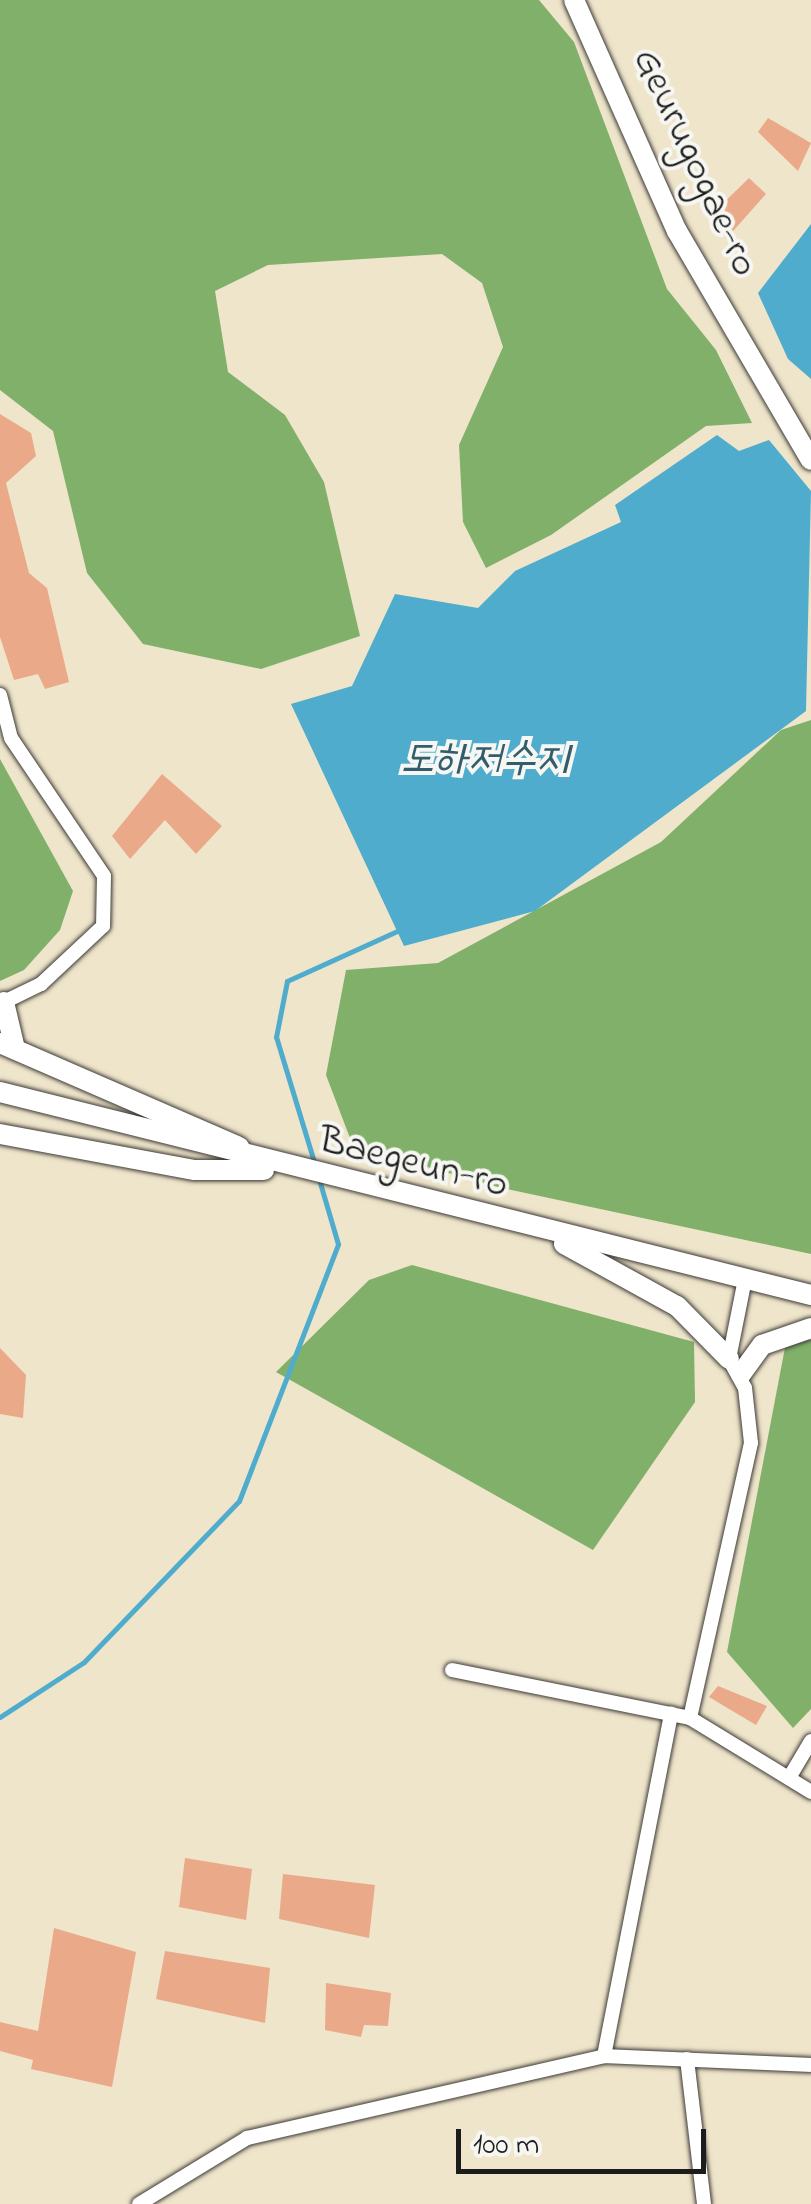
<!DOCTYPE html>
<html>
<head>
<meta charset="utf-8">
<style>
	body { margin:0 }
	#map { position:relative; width:811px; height:2204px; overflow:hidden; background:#efe5cb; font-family:"Indie Flower","Poor Story",sans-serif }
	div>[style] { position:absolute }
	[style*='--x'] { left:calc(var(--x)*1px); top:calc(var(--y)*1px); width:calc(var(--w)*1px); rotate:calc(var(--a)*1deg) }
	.forest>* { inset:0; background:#81b06a }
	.water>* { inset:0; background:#4faccd }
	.stream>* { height:5px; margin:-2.5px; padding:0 2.5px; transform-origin:2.5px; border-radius:2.5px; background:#4faccd }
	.building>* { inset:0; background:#eaaa89 }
	.roads { filter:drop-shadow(0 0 2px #3c3a36) drop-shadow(0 0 2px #3c3a36) }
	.street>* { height:14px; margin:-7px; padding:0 7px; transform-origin:7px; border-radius:7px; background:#fff }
	.secondary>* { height:20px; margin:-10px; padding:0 10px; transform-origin:10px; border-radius:10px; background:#fff }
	span { translate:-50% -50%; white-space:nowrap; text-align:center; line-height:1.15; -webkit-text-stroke:8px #f6f6f2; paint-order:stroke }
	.street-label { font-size:40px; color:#1c1c1c }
	.water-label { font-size:42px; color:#335d6c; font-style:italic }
	.scale { position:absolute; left:456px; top:2129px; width:250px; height:45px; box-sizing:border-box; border:5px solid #1c1c1c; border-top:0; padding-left:12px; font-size:30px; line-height:35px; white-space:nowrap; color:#1c1c1c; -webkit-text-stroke:8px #f6f6f2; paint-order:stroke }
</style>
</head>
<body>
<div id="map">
	<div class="forest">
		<i style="clip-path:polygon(0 0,539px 0,574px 42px,667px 289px,716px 350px,752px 423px,706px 426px,551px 535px,486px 568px,463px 522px,459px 445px,503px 347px,482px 283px,442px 254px,268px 265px,215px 291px,228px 372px,285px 415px,324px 482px,360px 636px,261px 669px,143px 644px,87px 573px,53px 431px,0 390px)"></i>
		<i style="clip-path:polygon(811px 720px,811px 1254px,498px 1187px,353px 1146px,326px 1075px,346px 970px,438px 963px,661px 842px,781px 730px)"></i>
		<i style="clip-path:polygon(0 759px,73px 891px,60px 930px,24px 970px,0 981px)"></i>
		<i style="clip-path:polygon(412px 1265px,694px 1342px,695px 1402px,593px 1550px,276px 1372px,369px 1280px)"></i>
		<i style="clip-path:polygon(787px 1337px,811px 1340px,811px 1709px,793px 1728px,727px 1652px)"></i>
	</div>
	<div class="water">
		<i style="clip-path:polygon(811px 224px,811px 379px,788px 359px,758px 293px)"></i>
		<i style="clip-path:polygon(717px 435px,739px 451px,769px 440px,811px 491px,806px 711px,535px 911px,404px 946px,291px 704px,352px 686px,395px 594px,478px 608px,515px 571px,621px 522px,615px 505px)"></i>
	</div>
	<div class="stream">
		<i style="--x:315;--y:1165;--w:134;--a:-106.9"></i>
		<i style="--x:276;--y:1037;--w:57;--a:-78.9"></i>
		<i style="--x:287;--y:981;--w:121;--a:-24.4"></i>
		<i style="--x:0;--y:1717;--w:100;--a:-33.2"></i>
		<i style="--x:84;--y:1662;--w:223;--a:-46.1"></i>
		<i style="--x:239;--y:1501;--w:275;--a:-68.9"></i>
		<i style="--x:338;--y:1244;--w:71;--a:-106.4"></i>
	</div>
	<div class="building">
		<i style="clip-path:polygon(768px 118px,811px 143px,798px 171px,758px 132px)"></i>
		<i style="clip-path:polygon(749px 178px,766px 194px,726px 239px,712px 214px)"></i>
		<i style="clip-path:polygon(0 414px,31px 433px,36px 456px,6px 483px,29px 573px,47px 588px,69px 682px,45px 689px,38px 674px,14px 680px,0 637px)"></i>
		<i style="clip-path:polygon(162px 774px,222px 826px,196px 854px,165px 820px,130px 859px,112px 836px)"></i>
		<i style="clip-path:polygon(0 1348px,26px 1375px,23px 1418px,0 1414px)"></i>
		<i style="clip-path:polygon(718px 1686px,767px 1706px,756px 1725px,709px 1697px)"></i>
		<i style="clip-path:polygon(185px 1858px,252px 1869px,246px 1920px,179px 1907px)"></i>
		<i style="clip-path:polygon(283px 1874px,375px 1885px,369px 1938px,279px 1919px)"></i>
		<i style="clip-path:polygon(54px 1928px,136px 1952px,112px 2087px,31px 2069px,33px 2060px,0 2051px,0 2022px,38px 2031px)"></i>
		<i style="clip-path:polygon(165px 1951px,270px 1968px,265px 2023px,156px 1999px)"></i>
		<i style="clip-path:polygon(326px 1983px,391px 1993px,388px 2026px,364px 2025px,361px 2037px,325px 2030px)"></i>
	</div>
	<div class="roads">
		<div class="street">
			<i style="--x:0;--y:695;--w:44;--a:75.7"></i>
			<i style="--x:11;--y:738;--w:166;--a:56"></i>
			<i style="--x:104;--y:876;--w:50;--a:91.1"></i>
			<i style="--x:103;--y:926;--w:85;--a:136.9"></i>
			<i style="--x:41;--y:984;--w:46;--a:154"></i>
			<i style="--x:452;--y:1670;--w:243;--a:11.4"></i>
			<i style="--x:690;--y:1718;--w:142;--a:31.4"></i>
			<i style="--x:690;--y:1718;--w:282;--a:-77.5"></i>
			<i style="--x:751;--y:1443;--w:55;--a:-96.2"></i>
			<i style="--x:745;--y:1388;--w:33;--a:-119"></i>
			<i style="--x:729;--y:1359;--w:82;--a:-78.7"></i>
			<i style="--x:789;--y:1778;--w:43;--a:-59.3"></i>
			<i style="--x:604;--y:2056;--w:349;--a:-78.9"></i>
			<i style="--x:687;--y:2059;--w:146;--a:83.3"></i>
			<i style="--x:139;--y:2204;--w:127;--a:-31.4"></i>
			<i style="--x:247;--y:2138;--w:366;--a:-12.9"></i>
			<i style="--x:604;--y:2056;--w:207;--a:2.5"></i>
		</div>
		<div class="secondary">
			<i style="--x:574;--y:0;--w:253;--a:66"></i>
			<i style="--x:677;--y:231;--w:265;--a:59.7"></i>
			<i style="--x:4;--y:1002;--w:48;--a:76.8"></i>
			<i style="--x:0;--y:1043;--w:261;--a:23.5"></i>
			<i style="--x:0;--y:1092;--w:836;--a:14.05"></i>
			<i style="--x:0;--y:1134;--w:198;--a:10.5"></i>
			<i style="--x:195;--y:1170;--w:69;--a:0"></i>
			<i style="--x:564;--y:1244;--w:129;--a:28.8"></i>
			<i style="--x:677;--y:1306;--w:74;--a:45.5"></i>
			<i style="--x:741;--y:1374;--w:36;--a:-54"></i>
			<i style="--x:762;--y:1345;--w:52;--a:-19.1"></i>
		</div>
	</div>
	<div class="street-label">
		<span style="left:694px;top:163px;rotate:65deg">Geurugogae-ro</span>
		<span style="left:413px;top:1164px;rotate:14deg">Baegeun-ro</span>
	</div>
	<div class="water-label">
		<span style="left:485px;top:761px">도하저수지</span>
	</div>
	<div class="scale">100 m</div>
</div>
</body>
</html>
